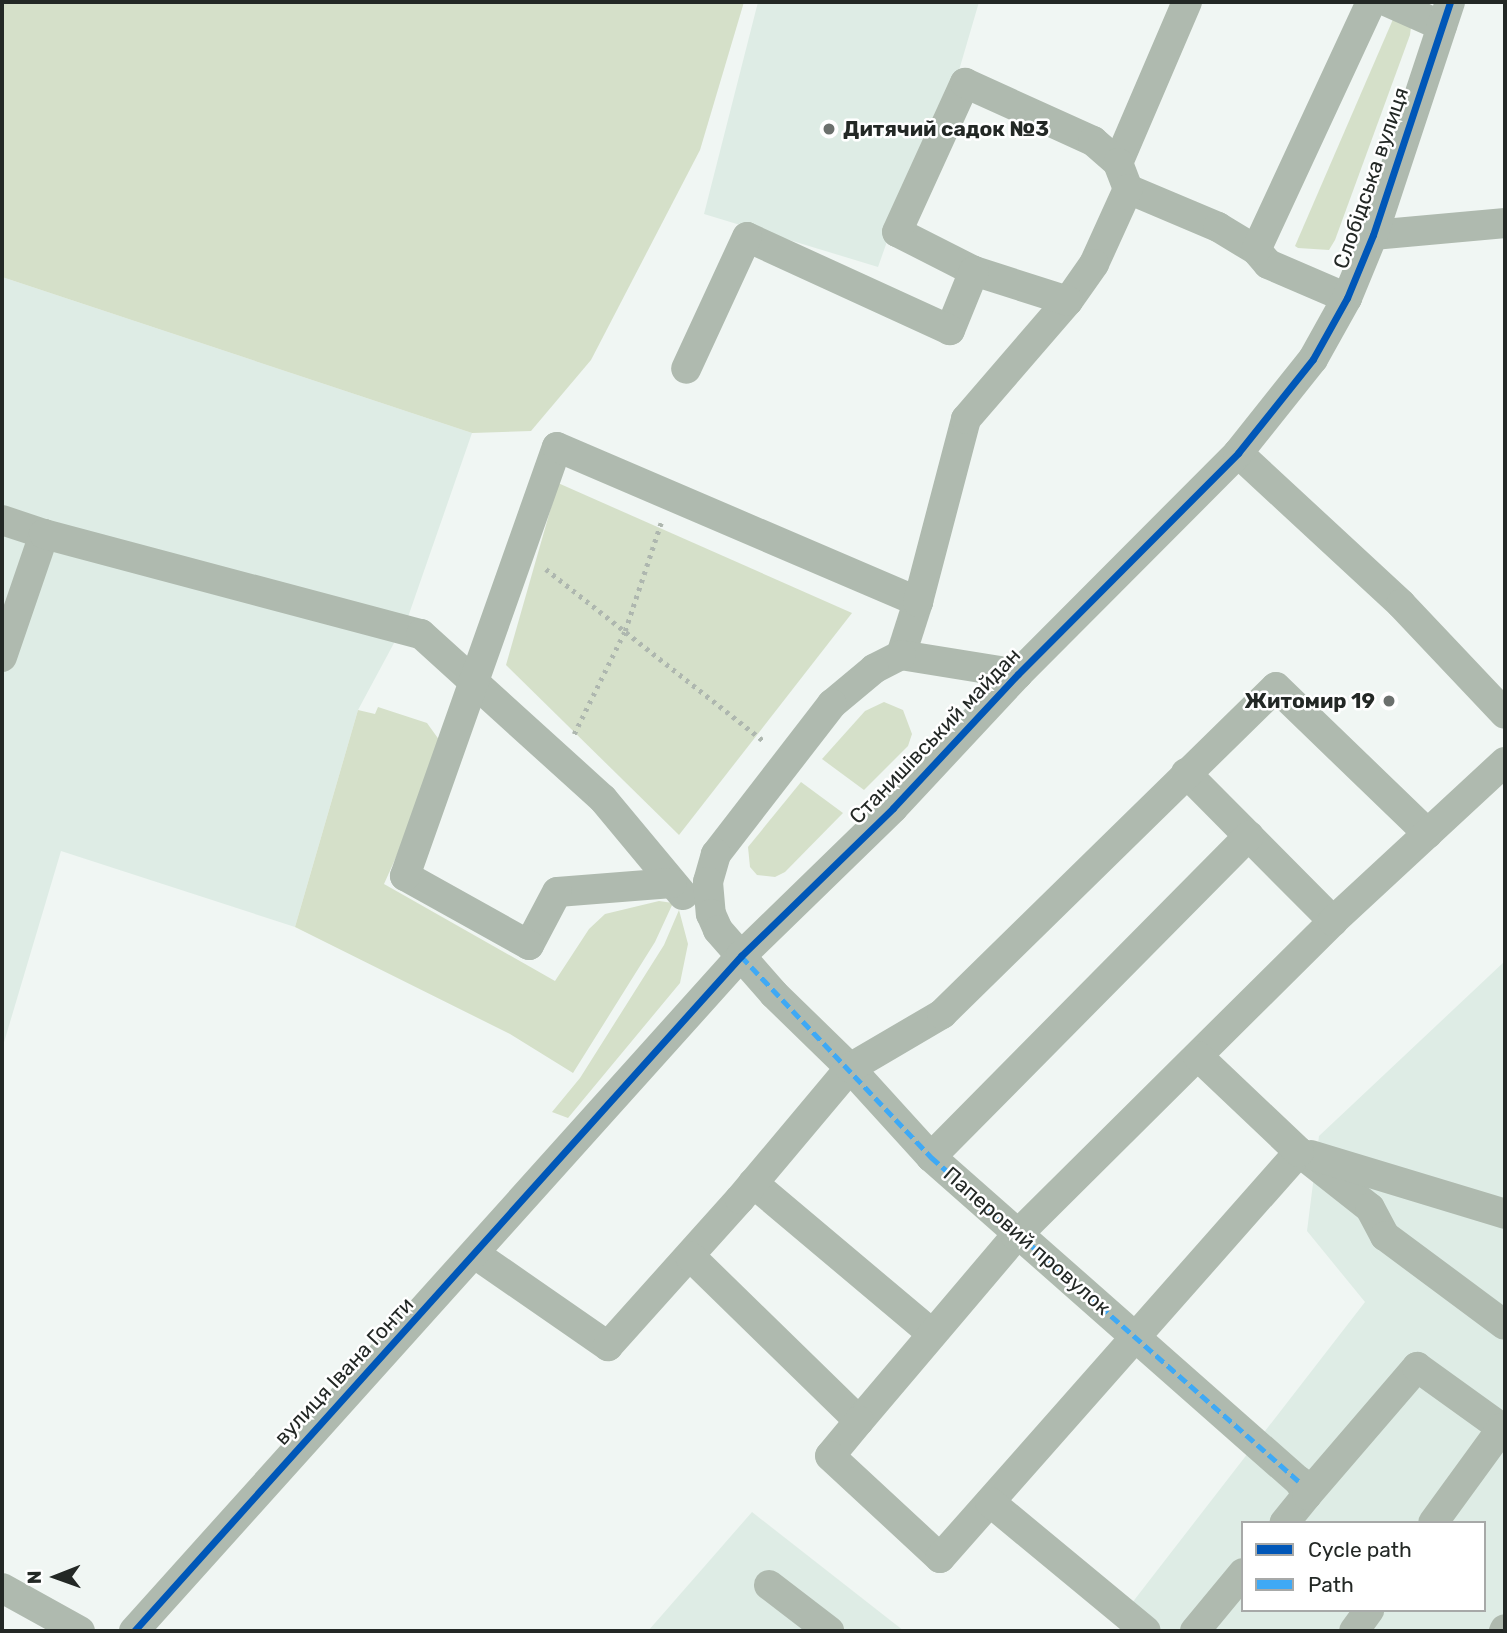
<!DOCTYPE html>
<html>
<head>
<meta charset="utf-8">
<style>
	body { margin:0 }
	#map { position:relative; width:1507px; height:1633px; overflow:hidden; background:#f0f6f3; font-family:Rubik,sans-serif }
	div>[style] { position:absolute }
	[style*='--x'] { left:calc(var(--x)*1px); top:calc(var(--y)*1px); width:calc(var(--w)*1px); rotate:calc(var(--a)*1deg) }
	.built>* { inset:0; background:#deece5 }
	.green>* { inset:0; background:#d5e0c9 }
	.path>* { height:4.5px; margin-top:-2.25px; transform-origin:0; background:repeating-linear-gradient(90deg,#aeb7af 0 3.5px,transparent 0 8.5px) }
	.minor>* { height:30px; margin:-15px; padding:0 15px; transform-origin:15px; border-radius:15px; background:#afbaaf }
	.quiet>* { height:5px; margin-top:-2.5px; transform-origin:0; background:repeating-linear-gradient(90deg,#3fa9f5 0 10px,transparent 0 15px) }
	.cycleway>* { height:7px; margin:-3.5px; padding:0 3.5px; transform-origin:3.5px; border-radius:3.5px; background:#0057b8 }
	.dots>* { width:19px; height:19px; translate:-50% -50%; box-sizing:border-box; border:4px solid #fff; border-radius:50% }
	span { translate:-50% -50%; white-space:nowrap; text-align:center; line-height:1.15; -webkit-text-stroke:5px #fff; paint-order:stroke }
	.poi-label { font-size:21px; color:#232825; font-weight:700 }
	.left { translate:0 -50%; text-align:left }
	.right { translate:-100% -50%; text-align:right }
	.street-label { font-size:21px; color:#232825 }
	.frame { position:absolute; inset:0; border:4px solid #232825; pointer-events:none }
	.legend { position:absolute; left:1241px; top:1521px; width:245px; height:91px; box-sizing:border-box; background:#fff; border:2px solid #a7a9a8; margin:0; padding:9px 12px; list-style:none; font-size:21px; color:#232825 }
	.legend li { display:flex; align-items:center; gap:14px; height:35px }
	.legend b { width:35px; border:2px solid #a7a9a8 }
	.north { position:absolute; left:21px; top:1542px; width:70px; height:70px; -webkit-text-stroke:5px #fff; paint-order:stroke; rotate:269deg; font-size:19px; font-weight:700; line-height:28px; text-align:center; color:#232825 }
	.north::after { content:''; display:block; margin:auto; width:24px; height:32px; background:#232825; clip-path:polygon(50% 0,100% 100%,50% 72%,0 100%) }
</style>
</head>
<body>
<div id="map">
	<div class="built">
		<i style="clip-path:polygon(758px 2px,979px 2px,955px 84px,911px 174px,878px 267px,704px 214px)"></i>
		<i style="clip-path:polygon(2px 277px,472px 433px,408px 617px,358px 710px,295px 927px,61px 851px,2px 1049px)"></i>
		<i style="clip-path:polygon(evenodd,1505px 961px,1505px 1631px,1131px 1631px,1118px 1621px,1365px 1302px,1307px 1231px,1319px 1136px,1505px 961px,1243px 1523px,1484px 1523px,1484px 1610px,1243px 1610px,1243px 1523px)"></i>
		<i style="clip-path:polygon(752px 1512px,904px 1631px,648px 1631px)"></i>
	</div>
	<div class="green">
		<i style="clip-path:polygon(2px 2px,744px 2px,700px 150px,591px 360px,531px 431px,472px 433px,2px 277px)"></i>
		<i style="clip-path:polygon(1394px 17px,1411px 27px,1410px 35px,1335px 240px,1329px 250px,1298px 248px,1295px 246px)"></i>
		<i style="clip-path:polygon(558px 483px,852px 613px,679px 835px,506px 665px)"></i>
		<i style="clip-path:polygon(884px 702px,903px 710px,912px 734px,908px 746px,864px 790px,822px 759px,865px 711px)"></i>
		<i style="clip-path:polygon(378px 707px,427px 723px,445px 748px,384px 884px,555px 981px,589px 929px,605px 914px,659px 901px,673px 903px,655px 942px,573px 1073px,510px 1034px,295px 927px,358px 710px,375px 714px)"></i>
		<i style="clip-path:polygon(801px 782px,843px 813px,785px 872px,775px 877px,757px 875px,750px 867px,748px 847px)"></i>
		<i style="clip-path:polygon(679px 910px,688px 944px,680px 983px,568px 1118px,552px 1112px,580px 1078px,664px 945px)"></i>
	</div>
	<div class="path">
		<i style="--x:546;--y:569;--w:278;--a:38.3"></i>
		<i style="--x:574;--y:734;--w:115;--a:-63.7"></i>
		<i style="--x:625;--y:631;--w:114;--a:-71.6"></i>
	</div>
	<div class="minor">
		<i style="--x:1388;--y:2;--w:59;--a:24"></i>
		<i style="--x:1118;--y:163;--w:175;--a:-66.8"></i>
		<i style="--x:1128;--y:189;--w:98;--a:22.9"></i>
		<i style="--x:1218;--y:227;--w:44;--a:31.2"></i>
		<i style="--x:1256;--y:250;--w:18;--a:49"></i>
		<i style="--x:1268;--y:264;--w:86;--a:23.3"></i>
		<i style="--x:1373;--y:235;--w:133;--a:-5.2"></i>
		<i style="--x:1256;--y:250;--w:273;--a:-65.1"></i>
		<i style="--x:974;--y:271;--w:86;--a:-153.1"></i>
		<i style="--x:897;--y:232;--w:164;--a:-65.5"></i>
		<i style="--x:965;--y:83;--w:141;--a:24.4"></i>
		<i style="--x:1093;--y:141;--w:33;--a:41"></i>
		<i style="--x:1118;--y:163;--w:28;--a:69"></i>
		<i style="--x:1128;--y:189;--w:82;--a:114.4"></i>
		<i style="--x:1094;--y:264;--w:45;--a:125.1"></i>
		<i style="--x:1238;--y:453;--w:222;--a:42.8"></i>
		<i style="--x:1401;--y:604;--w:151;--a:46.6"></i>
		<i style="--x:2;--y:520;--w:44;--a:18.4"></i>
		<i style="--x:901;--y:655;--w:56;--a:-72.2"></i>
		<i style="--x:2;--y:657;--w:130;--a:-71.1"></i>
		<i style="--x:44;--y:534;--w:390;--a:14.9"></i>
		<i style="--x:421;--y:634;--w:246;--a:42.2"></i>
		<i style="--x:603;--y:799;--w:125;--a:50.2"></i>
		<i style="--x:1018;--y:674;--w:119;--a:-170.8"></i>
		<i style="--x:901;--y:655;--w:30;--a:153"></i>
		<i style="--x:874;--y:669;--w:55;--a:140.2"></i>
		<i style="--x:832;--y:704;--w:190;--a:127.7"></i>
		<i style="--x:716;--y:854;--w:29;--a:106"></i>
		<i style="--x:708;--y:882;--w:32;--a:85"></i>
		<i style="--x:711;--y:914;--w:17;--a:66"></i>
		<i style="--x:718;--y:930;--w:85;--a:48.8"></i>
		<i style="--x:774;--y:994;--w:106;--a:44.2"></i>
		<i style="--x:850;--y:1068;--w:120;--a:47.7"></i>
		<i style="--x:931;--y:1157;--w:490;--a:41.4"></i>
		<i style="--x:1299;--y:1481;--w:16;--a:60"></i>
		<i style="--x:1307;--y:1495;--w:36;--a:129"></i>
		<i style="--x:1186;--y:773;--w:209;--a:45.2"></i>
		<i style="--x:672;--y:883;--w:115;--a:175.5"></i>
		<i style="--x:557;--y:892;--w:60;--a:117.8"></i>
		<i style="--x:529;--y:945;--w:142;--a:-150.9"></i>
		<i style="--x:405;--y:876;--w:455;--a:-70.5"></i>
		<i style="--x:557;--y:447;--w:393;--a:23.2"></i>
		<i style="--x:918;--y:602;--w:189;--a:-75.3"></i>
		<i style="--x:966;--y:419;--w:156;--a:-49.2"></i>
		<i style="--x:1068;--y:301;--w:99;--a:-162.3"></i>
		<i style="--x:974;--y:271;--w:64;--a:112.1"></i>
		<i style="--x:950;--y:330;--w:223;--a:-155.4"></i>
		<i style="--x:747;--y:237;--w:145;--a:114.8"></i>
		<i style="--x:1299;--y:1152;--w:90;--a:38.3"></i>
		<i style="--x:1370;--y:1208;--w:32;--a:62"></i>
		<i style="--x:1385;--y:1236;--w:149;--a:36.6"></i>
		<i style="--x:1311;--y:1155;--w:203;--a:16.9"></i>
		<i style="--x:931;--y:1157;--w:452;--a:-45.3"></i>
		<i style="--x:753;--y:1183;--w:233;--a:40.1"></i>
		<i style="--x:475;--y:1254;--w:162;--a:34.7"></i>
		<i style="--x:608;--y:1346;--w:198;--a:-48.1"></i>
		<i style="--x:740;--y:1199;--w:171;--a:-50"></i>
		<i style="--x:850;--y:1068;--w:107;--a:-30.4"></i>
		<i style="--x:942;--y:1014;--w:467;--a:-44.4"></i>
		<i style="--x:1276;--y:687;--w:211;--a:44"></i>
		<i style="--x:690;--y:1256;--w:236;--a:44.3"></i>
		<i style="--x:859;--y:1421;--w:243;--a:-49.7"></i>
		<i style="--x:1016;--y:1236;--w:447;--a:-44.8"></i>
		<i style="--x:1333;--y:921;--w:234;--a:-42.8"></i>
		<i style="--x:859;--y:1421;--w:45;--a:129.6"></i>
		<i style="--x:830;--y:1456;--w:150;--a:42.8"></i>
		<i style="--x:940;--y:1558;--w:542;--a:-48.52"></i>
		<i style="--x:1299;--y:1152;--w:139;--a:-136.5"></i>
		<i style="--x:1307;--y:1495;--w:169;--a:-49.3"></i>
		<i style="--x:1417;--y:1367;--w:105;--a:35.7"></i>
		<i style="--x:1502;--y:1428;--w:117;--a:126"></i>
		<i style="--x:990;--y:1502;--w:202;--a:39.6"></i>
		<i style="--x:769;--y:1585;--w:76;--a:37.5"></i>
		<i style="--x:2;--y:1588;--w:89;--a:28.9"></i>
		<i style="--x:134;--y:1631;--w:908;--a:-48.04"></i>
		<i style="--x:741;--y:956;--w:212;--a:-44.2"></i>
		<i style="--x:893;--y:808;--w:183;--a:-47"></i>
		<i style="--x:1018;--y:674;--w:312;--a:-45.1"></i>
		<i style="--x:1238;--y:453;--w:120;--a:-51.4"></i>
		<i style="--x:1313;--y:359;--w:70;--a:-60.9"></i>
		<i style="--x:1347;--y:298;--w:68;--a:-67.6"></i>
		<i style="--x:1373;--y:235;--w:245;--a:-71.7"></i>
		<i style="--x:1195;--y:1631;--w:75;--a:-50.4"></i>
		<i style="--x:1354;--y:1631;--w:26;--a:-54"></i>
		<i style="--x:1504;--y:1631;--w:2;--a:-63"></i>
	</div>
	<div class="quiet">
		<i style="--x:741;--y:956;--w:277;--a:46.6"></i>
		<i style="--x:931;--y:1157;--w:490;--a:41.4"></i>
	</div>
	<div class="cycleway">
		<i style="--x:134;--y:1631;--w:908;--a:-48.04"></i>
		<i style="--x:741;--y:956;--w:212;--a:-44.2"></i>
		<i style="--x:893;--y:808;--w:183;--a:-47"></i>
		<i style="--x:1018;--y:674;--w:312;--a:-45.1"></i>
		<i style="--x:1238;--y:453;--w:120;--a:-51.4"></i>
		<i style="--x:1313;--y:359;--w:70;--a:-60.9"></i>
		<i style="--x:1347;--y:298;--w:68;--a:-67.6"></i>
		<i style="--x:1373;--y:235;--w:245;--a:-71.7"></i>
	</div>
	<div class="dots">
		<i style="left:829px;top:129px;background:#6b706d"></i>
		<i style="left:1389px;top:701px;background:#6b706d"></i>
	</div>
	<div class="poi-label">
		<span class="left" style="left:843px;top:129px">Дитячий садок №3</span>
		<span class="right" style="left:1375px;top:701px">Житомир 19</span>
	</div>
	<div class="street-label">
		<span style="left:1371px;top:178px;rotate:-71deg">Слобідська вулиця</span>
		<span style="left:935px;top:736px;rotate:-46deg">Станишівський майдан</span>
		<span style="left:1027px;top:1241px;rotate:41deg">Паперовий провулок</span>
		<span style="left:344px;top:1371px;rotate:-47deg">вулиця Івана Гонти</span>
	</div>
	<div class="frame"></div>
	<ul class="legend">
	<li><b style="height:9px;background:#0057b8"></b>Cycle path</li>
	<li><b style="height:9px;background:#3fa9f5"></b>Path</li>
	</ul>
	<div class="north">N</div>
</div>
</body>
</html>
